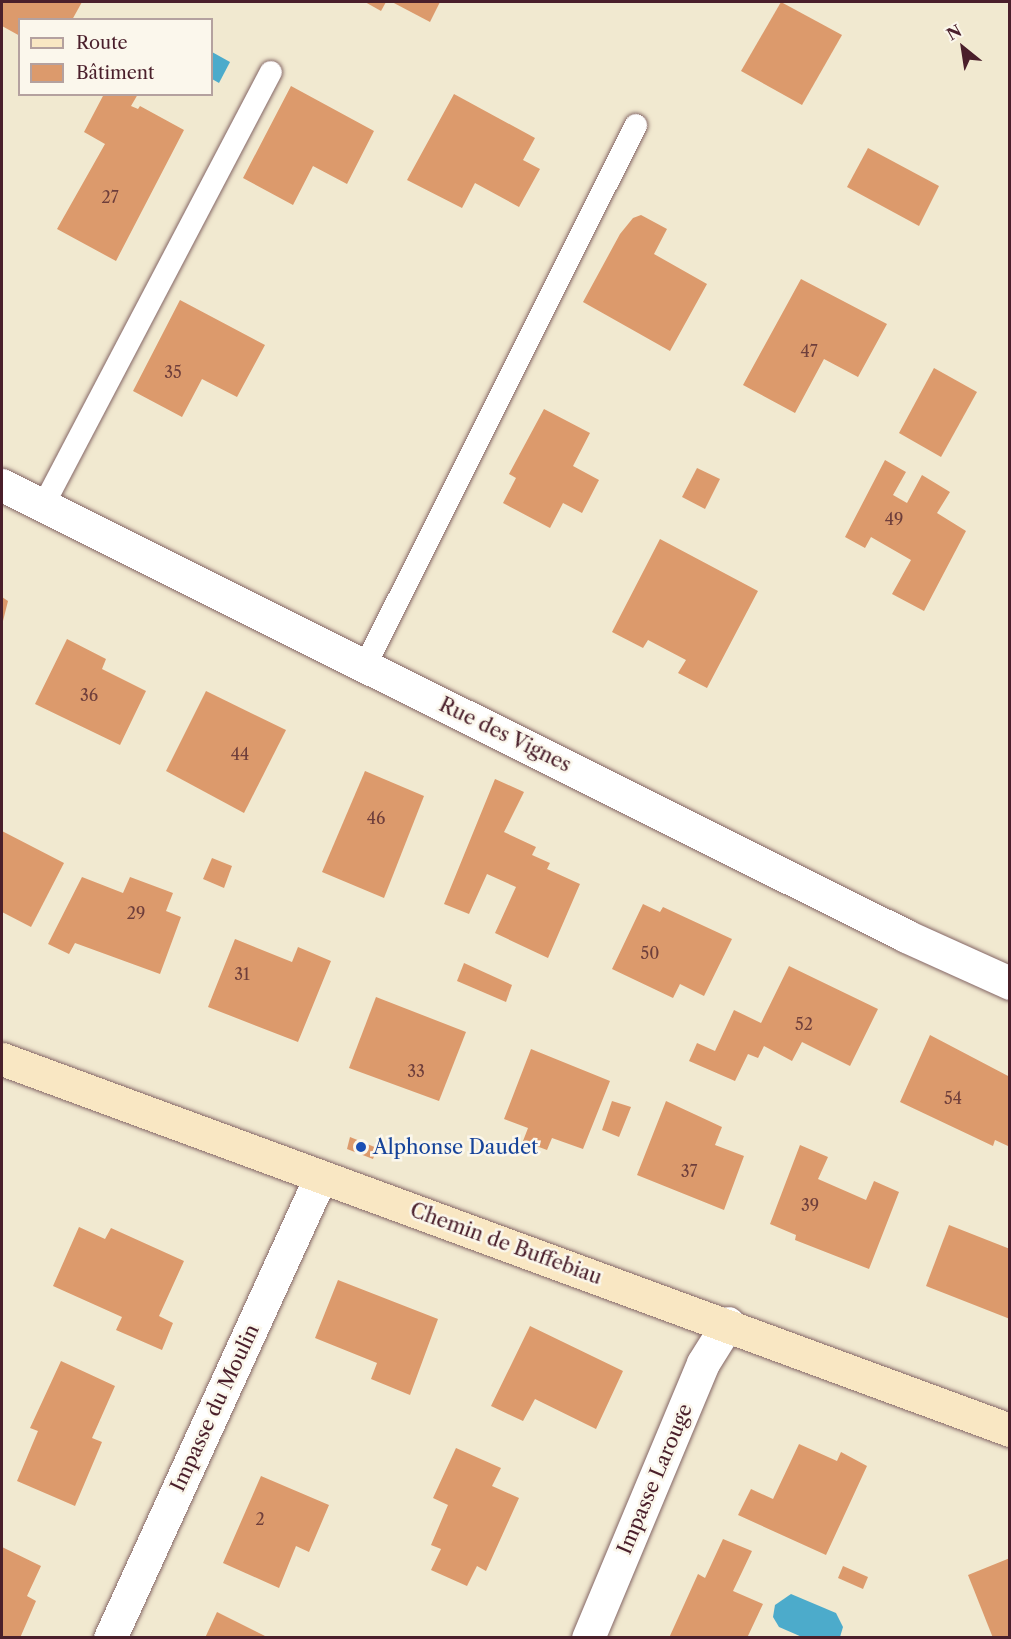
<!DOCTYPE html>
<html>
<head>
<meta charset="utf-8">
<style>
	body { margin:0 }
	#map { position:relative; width:1011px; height:1639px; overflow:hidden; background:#f1e9d0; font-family:"Libre Caslon Text",serif }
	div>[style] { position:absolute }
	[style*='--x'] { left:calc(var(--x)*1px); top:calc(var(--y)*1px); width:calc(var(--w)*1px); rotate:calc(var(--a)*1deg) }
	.water>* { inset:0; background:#4cabcb }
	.building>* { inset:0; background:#dc9a6c }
	.roads { filter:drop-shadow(0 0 2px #846665) drop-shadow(0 0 2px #846665) }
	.lane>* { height:22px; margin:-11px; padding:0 11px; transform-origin:11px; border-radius:11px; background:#fff }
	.street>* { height:33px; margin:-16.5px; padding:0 16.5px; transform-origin:16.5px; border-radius:16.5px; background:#fff }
	.secondary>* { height:33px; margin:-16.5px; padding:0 16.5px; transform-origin:16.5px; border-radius:16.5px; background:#f9e7c3 }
	.dots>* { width:16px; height:16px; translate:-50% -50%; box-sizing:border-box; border:3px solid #fbf7ec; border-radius:50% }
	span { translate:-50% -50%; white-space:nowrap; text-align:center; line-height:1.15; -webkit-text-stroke:5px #fbf7ec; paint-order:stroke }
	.number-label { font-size:16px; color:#6e3e3b }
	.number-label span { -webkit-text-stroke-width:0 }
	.street-label { font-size:20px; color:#4a1f2b }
	.transit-label { font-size:20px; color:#164399 }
	.left { translate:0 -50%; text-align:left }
	.frame { position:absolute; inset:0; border:3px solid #4a1f2b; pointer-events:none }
	.legend { position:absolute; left:18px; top:18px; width:195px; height:78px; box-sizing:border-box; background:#fbf7ec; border:2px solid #b4a19f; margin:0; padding:8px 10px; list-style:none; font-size:18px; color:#4a1f2b }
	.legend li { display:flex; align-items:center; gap:12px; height:30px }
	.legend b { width:30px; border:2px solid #b4a19f }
	.north { position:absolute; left:933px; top:18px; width:60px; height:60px; -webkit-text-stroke:4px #fbf7ec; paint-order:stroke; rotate:330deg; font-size:16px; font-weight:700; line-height:24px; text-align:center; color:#4a1f2b }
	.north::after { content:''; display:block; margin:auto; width:21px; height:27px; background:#4a1f2b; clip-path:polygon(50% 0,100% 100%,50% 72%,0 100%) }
</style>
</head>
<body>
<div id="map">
	<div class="water">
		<i style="clip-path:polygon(212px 52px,230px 62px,219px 83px,212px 79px)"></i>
		<i style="clip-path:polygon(791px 1594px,836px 1613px,843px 1627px,840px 1637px,802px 1637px,779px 1627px,773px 1617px,775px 1605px)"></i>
	</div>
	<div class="building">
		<i style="clip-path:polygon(2px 2px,82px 2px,72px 20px,20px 20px,20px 36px,2px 26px)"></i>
		<i style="clip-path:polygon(365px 2px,386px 2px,381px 11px)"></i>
		<i style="clip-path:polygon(392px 2px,440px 2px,430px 22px)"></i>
		<i style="clip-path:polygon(781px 2px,842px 35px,802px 105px,741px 71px)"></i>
		<i style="clip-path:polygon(291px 86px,374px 131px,347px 184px,313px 166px,293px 205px,243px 178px)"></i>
		<i style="clip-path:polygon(104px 94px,138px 94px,131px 106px,138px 109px,140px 106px,184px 130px,116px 261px,57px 229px,105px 144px,84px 132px)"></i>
		<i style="clip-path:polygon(454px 94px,535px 138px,523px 160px,540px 169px,519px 207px,475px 183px,462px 208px,407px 180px)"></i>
		<i style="clip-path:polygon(868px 148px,939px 186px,919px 226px,847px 187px)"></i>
		<i style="clip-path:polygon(641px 215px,667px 229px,654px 254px,707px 284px,670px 351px,583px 302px,620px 234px,633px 218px)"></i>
		<i style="clip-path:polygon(801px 279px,887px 324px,858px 377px,824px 359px,795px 413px,743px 385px)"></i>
		<i style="clip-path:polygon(180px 300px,265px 345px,237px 397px,202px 379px,182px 417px,133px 391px)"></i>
		<i style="clip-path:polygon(934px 368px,977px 392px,941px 457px,899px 433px)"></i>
		<i style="clip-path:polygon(544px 409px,590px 433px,573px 466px,599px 480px,582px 513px,563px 503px,550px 528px,503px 503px,516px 478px,509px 474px)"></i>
		<i style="clip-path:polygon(885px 460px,906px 472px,893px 495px,907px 503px,922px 475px,950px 492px,937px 513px,966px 531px,924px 611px,892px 594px,911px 560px,871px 537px,865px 548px,845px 537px)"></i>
		<i style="clip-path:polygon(697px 468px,720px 479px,705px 509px,682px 497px)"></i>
		<i style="clip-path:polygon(660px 539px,758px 591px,707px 688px,678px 673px,686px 660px,648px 640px,643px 648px,612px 632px)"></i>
		<i style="clip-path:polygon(2px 597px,8px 601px,2px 625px)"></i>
		<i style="clip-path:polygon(67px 639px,106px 659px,102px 669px,146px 691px,120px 745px,35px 704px)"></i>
		<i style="clip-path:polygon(206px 691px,286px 730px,244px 813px,166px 771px)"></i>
		<i style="clip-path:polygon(365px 771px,424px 796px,384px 898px,322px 872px)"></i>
		<i style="clip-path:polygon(495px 779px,524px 792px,504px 832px,536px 847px,532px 855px,550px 863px,547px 869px,580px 884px,548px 958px,495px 933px,516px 887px,487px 874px,469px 914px,444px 904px)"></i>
		<i style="clip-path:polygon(2px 831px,64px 863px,31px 927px,2px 912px)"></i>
		<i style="clip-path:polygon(212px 858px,232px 866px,224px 888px,203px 879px)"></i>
		<i style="clip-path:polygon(82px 877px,123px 893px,130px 877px,173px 893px,166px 911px,181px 917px,160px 974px,75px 943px,69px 954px,48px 944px)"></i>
		<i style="clip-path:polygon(643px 904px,660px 912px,663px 907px,732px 939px,704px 996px,680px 984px,673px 998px,612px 969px)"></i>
		<i style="clip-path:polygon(235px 939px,292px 962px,298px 947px,331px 961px,298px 1042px,208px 1007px)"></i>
		<i style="clip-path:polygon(464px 963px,512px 985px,506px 1002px,457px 981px)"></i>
		<i style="clip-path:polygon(789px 966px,878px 1009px,850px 1066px,802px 1042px,792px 1061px,764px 1046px,758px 1058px,748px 1054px,735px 1081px,689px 1061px,697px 1043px,715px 1051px,734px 1010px,761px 1023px)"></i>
		<i style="clip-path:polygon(376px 997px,466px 1032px,439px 1101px,349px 1068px)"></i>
		<i style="clip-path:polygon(930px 1035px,1010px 1077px,1008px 1146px,995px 1140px,993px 1146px,900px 1102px)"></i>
		<i style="clip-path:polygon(531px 1049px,610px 1081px,583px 1149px,552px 1138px,547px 1150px,523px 1141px,528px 1128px,504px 1119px)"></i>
		<i style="clip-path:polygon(612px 1101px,631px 1107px,619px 1137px,602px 1130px)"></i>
		<i style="clip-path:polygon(666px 1101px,722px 1127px,715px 1145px,744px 1156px,724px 1210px,637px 1175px)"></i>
		<i style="clip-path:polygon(350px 1137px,377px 1148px,373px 1159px,347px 1149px)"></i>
		<i style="clip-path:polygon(800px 1145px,828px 1157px,818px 1179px,866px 1200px,874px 1181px,899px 1192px,869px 1269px,795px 1240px,796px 1235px,770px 1224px)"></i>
		<i style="clip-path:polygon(949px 1225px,1010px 1249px,1010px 1319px,926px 1286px)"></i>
		<i style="clip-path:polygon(79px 1227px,105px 1239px,111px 1228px,184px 1261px,159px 1316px,173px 1323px,162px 1350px,116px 1330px,122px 1317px,53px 1286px)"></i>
		<i style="clip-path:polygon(338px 1280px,438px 1319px,410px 1395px,371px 1379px,377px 1363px,315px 1338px)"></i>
		<i style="clip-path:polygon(530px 1326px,623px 1371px,596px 1429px,535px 1399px,523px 1421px,491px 1406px)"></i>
		<i style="clip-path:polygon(61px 1361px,115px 1386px,92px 1438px,102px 1442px,75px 1506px,17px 1481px,38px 1431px,30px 1428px)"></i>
		<i style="clip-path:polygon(799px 1444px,837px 1461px,841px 1452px,867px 1466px,826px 1555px,738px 1515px,751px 1489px,773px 1499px)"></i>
		<i style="clip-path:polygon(456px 1448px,501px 1468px,492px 1486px,519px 1498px,486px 1571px,477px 1566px,467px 1586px,431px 1570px,441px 1549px,431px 1545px,448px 1505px,433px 1498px)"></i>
		<i style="clip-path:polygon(261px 1476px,329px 1505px,309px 1552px,296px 1546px,279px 1588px,223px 1563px)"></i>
		<i style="clip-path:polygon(723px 1539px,752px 1551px,733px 1591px,763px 1604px,747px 1638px,669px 1638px,698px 1574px,705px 1578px)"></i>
		<i style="clip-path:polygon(2px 1547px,41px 1566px,27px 1596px,36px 1601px,20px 1638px,2px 1638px)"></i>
		<i style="clip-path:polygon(1010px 1558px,1010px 1638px,993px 1638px,968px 1575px)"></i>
		<i style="clip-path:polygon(843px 1566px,868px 1577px,863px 1589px,838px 1578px)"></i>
		<i style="clip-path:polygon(217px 1612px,269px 1638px,205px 1638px)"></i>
	</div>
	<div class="roads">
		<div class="lane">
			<i style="--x:43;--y:506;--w:490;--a:-62.3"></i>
			<i style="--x:365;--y:666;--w:605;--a:-63.39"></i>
		</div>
		<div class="street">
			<i style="--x:2;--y:485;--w:1010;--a:26.51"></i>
			<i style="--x:906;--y:936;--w:114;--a:24.3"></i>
			<i style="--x:110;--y:1638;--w:506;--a:-65.46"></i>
			<i style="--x:588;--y:1638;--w:298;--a:-67.3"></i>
			<i style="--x:703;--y:1363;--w:47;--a:-58"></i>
		</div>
		<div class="secondary">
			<i style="--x:2;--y:1059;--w:1074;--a:20.21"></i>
		</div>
	</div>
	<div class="dots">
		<i style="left:361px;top:1147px;background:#1a4fb4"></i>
	</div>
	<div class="number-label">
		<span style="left:110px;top:197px">27</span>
		<span style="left:809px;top:351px">47</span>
		<span style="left:173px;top:372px">35</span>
		<span style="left:894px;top:519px">49</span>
		<span style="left:89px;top:695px">36</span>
		<span style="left:240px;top:754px">44</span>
		<span style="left:376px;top:818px">46</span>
		<span style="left:136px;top:913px">29</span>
		<span style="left:650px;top:953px">50</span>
		<span style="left:242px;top:974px">31</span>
		<span style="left:804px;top:1024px">52</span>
		<span style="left:416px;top:1071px">33</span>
		<span style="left:953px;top:1098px">54</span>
		<span style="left:689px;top:1171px">37</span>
		<span style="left:810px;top:1205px">39</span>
		<span style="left:260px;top:1519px">2</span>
	</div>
	<div class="street-label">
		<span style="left:505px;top:735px;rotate:26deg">Rue des Vignes</span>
		<span style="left:506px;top:1244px;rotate:20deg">Chemin de Buffebiau</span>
		<span style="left:215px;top:1408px;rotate:-65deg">Impasse du Moulin</span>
		<span style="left:655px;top:1479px;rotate:-67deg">Impasse Larouge</span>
	</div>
	<div class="transit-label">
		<span class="left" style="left:373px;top:1147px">Alphonse Daudet</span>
	</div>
	<div class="frame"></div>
	<ul class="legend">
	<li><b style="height:8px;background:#f9e7c3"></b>Route</li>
	<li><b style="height:16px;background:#dc9a6c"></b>Bâtiment</li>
	</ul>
	<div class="north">N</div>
</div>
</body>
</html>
